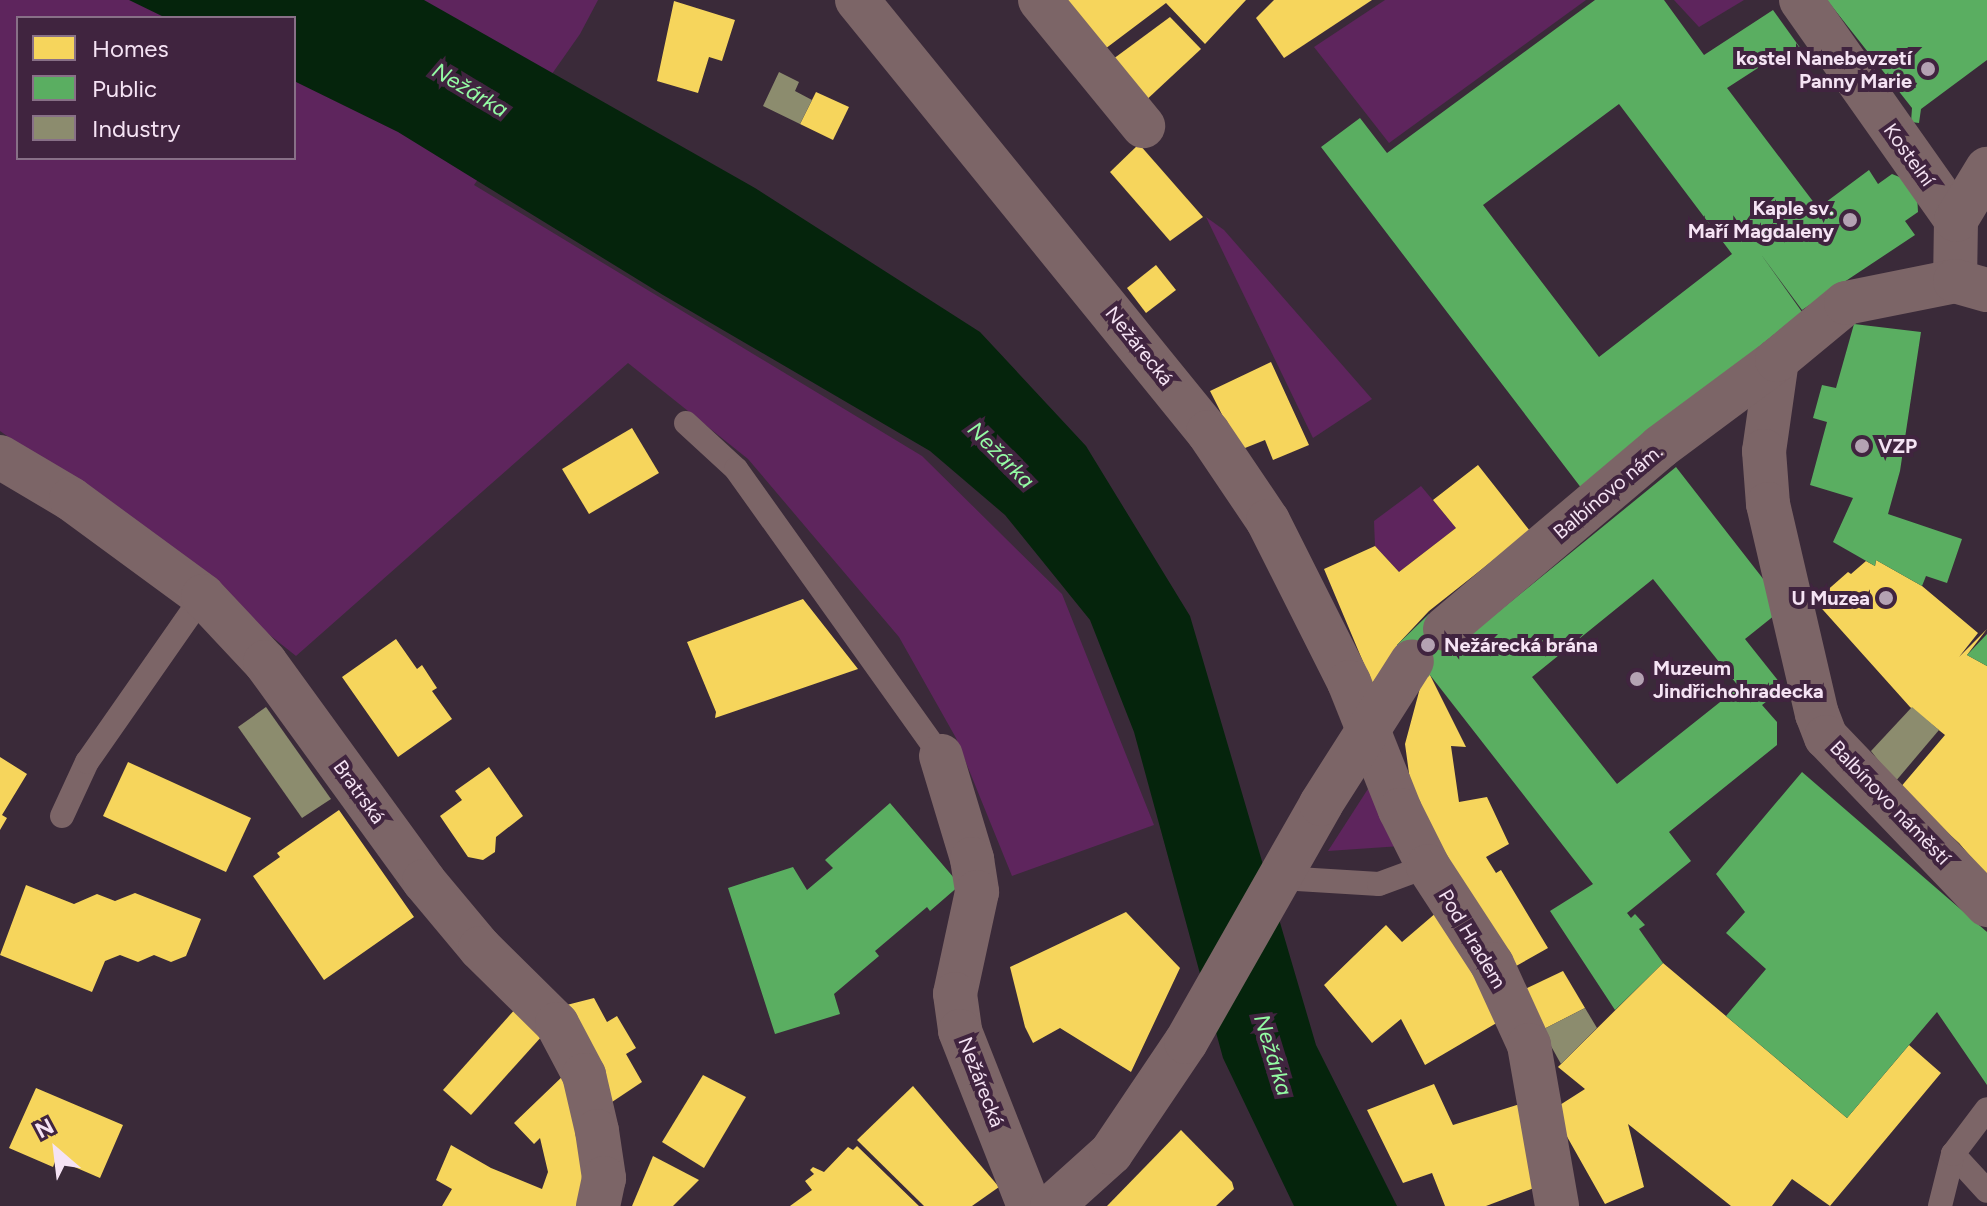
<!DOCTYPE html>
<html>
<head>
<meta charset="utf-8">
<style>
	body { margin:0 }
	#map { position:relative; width:1987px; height:1206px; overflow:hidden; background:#3a2a39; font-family:Figtree,sans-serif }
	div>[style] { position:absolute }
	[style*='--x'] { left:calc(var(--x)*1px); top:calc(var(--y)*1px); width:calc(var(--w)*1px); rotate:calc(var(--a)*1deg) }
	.green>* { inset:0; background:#5e255d }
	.water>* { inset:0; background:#05240c }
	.homes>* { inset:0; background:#f6d55c }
	.public>* { inset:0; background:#5aae61 }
	.industry>* { inset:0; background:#8c8c6e }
	.lane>* { height:24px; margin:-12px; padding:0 12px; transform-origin:12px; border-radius:12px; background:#7c6567 }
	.street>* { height:44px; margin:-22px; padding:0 22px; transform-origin:22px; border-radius:22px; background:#7c6567 }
	.dots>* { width:22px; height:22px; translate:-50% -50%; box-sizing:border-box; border:4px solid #40243f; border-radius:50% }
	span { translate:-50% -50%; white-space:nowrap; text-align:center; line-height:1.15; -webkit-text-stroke:8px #40243f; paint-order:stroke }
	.poi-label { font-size:20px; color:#f5e3f4; font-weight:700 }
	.right { translate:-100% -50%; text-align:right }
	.left { translate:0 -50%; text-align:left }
	.street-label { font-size:20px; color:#f5e3f4 }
	.water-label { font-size:22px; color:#94fba4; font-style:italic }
	.legend { position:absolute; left:16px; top:16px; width:280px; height:144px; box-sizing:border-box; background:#40243f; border:2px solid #887087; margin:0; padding:10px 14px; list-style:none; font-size:24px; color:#f5e3f4 }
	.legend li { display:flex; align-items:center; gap:16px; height:40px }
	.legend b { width:40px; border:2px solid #887087 }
	.north { position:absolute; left:16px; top:1110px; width:80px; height:80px; -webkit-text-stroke:6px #40243f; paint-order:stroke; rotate:332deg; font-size:22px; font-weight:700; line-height:32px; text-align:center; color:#f5e3f4 }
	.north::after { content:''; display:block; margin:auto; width:28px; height:36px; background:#f5e3f4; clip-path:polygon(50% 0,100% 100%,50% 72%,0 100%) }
</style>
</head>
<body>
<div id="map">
	<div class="green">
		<i style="clip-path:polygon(evenodd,0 0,598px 0,580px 34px,474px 185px,922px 456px,1062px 594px,1154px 825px,1012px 876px,956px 738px,899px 637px,748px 459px,628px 363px,296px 656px,118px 514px,0 431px,0 0,18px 18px,294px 18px,294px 158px,18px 158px,18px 18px)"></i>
		<i style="clip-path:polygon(1385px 0,1586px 0,1389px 143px,1314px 47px)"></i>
		<i style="clip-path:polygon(1674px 0,1744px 0,1699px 27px)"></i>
		<i style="clip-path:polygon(1206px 217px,1224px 230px,1372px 399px,1313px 438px)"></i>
		<i style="clip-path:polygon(1421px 486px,1456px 528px,1399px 572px,1375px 546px,1374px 521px)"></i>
		<i style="clip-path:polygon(1375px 778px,1401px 846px,1328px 851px)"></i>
	</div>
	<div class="water">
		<i style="clip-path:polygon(129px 0,424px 0,755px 188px,980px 332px,1086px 446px,1190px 616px,1316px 1045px,1397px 1206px,1294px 1206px,1223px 1058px,1134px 732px,1090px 620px,1005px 515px,930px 451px,663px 295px,398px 132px,294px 81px,294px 18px,166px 18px)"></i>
	</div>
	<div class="homes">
		<i style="clip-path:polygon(1055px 0,1246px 0,1205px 44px,1166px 3px,1097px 55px)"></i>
		<i style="clip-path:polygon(1274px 0,1372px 0,1284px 58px,1256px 18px)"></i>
		<i style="clip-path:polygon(674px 1px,735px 20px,722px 61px,709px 57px,698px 93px,657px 81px)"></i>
		<i style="clip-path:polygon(1170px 17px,1201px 49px,1142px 104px,1105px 65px)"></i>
		<i style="clip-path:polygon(816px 92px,849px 107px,833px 140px,800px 124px)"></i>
		<i style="clip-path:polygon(1139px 144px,1203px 217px,1170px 241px,1110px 172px)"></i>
		<i style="clip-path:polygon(1156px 265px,1176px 290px,1146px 313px,1127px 288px)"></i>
		<i style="clip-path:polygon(1271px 362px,1309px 445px,1273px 460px,1265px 440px,1240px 450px,1210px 391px)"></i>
		<i style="clip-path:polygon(632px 428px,659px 473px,589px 514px,562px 469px)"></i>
		<i style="clip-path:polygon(1478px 465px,1530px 531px,1429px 611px,1397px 645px,1401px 650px,1372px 683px,1324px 569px,1375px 546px,1399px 572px,1456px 528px,1433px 500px)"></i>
		<i style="clip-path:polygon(1876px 560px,1922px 586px,1978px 633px,1959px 657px,1987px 629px,1967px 655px,1987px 666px,1987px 876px,1959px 843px,1899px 789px,1945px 735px,1910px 707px,1815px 601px,1848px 572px,1851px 574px,1866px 561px,1875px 566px)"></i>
		<i style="clip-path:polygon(803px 599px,858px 669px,715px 718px,716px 712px,687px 642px)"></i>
		<i style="clip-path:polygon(396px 639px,417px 669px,422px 665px,437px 688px,432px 691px,452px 719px,398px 757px,342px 677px)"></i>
		<i style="clip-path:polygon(1424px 673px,1430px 675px,1466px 747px,1451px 746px,1459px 802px,1487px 797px,1509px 844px,1486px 857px,1496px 873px,1501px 870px,1548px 948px,1509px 970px,1414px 810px,1405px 744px)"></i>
		<i style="clip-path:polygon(0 757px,27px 774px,2px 815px,7px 818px,0 830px)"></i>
		<i style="clip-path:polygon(128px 762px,251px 818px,226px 872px,103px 816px)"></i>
		<i style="clip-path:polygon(489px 767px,523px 816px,496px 837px,495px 852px,483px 860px,468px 857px,440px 816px,462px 800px,455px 791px)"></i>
		<i style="clip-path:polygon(339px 810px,414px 917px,324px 980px,253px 876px,280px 857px,277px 853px)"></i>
		<i style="clip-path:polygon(26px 885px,74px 904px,97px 894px,115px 901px,135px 893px,201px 919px,186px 956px,171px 962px,154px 955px,138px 962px,120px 955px,105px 961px,92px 992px,0 955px)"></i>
		<i style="clip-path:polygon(1126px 912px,1180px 968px,1131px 1072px,1060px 1028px,1033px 1043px,1025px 1027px,1010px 967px)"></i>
		<i style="clip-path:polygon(1437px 912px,1505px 1018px,1425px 1065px,1401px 1019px,1372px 1043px,1324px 985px,1386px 925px,1402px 942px)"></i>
		<i style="clip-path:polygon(1663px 963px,1847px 1118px,1909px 1045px,1941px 1073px,1830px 1206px,1792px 1179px,1772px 1206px,1731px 1206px,1628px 1124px,1644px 1187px,1605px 1204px,1552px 1110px,1585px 1089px,1558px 1067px)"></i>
		<i style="clip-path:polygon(1563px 971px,1585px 1008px,1542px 1030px,1521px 991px)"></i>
		<i style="clip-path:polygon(594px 998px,607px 1022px,617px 1016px,636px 1048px,626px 1054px,642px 1082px,609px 1104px,551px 1009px)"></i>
		<i style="clip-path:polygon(517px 1007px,542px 1036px,471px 1115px,443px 1090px)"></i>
		<i style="clip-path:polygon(565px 1074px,592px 1181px,588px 1206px,442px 1206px,452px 1189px,436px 1180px,451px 1145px,491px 1168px,542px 1189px,548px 1172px,540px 1138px,534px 1144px,514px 1123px)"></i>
		<i style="clip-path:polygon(703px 1075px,746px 1097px,704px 1168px,662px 1142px)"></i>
		<i style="clip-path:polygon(1434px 1084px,1453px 1125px,1520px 1104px,1542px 1185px,1486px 1206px,1445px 1206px,1432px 1173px,1403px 1183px,1367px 1110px)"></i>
		<i style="clip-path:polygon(913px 1086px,999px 1187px,972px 1206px,924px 1206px,857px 1140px)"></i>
		<i style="clip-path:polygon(36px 1088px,123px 1125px,100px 1178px,56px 1159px,53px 1167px,9px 1148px)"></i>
		<i style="clip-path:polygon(1181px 1130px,1232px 1182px,1234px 1189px,1216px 1206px,1107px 1206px)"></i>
		<i style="clip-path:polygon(857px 1146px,919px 1206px,790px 1206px,812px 1190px,805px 1181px,814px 1174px,810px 1170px,813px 1167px,824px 1172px,848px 1147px,853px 1150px)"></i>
		<i style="clip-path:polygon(653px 1156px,699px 1180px,673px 1206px,632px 1206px)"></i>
	</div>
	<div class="public">
		<i style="clip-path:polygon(evenodd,1595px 0,1664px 0,1704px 55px,1773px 10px,1801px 49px,1791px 57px,1786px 50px,1727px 88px,1818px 208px,1869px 170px,1878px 184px,1892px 174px,1907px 180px,1917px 194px,1918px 212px,1905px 221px,1915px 235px,1802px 310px,1760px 253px,1802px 312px,1582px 489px,1321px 147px,1360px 118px,1387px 153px,1595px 0,1619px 104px,1732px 254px,1599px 357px,1483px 205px,1619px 104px)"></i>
		<i style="clip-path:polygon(1827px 0,1987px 0,1987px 60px,1921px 109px,1919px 123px,1911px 122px,1912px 108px)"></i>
		<i style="clip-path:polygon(1854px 324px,1921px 332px,1900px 471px,1888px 514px,1962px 539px,1947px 583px,1926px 576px,1922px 586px,1876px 560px,1875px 566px,1833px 542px,1853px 498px,1810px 485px,1827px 422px,1813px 418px,1822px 385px,1836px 388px)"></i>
		<i style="clip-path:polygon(evenodd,1676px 467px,1785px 607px,1745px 639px,1784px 688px,1762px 705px,1777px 722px,1777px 745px,1669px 832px,1691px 861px,1627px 913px,1631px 918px,1635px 914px,1645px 925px,1639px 929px,1663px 963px,1615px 1010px,1550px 911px,1593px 884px,1430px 675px,1428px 677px,1397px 645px,1429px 614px,1459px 644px,1676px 467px,1653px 579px,1739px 687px,1617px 784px,1532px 677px,1653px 579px)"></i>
		<i style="clip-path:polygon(1987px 634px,1987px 666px,1967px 655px)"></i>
		<i style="clip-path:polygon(1802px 772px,1987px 932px,1987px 1085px,1937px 1012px,1847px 1118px,1726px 1016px,1766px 969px,1726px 933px,1745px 912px,1716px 874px)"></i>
		<i style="clip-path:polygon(890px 803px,960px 885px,930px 911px,927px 907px,875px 951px,879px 956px,834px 994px,840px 1014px,775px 1034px,728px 888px,793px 867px,807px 890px,833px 868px,825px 860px)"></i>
	</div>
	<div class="industry">
		<i style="clip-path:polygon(779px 72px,799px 82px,795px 91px,812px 100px,800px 124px,763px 106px)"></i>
		<i style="clip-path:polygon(266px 707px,331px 799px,302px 818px,238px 727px)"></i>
		<i style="clip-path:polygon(1912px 707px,1939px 730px,1895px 782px,1871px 751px)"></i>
		<i style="clip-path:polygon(1585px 1008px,1597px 1028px,1561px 1064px,1542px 1030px)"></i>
	</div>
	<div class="lane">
		<i style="--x:686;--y:423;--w:68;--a:42.6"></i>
		<i style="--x:736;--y:469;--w:353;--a:54.5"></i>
		<i style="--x:62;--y:816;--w:60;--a:-65.2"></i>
		<i style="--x:87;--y:762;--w:203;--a:-55.1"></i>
		<i style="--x:1281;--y:878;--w:98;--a:3.5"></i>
		<i style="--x:1379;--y:884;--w:52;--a:-20.2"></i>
		<i style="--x:1953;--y:1154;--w:50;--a:47.4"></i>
		<i style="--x:1940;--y:1206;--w:54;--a:-76"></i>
		<i style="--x:1953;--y:1154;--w:56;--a:-52.9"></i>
	</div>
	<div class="street">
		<i style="--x:857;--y:0;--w:557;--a:50.91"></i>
		<i style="--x:1208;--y:432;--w:107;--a:56"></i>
		<i style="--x:1268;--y:521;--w:180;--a:63.3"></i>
		<i style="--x:1349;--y:682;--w:138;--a:68.3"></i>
		<i style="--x:1400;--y:810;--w:63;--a:63.4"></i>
		<i style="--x:1428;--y:866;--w:117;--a:56.9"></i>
		<i style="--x:1492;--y:964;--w:89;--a:65.4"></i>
		<i style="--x:1529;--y:1045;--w:163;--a:80.1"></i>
		<i style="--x:1040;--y:0;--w:163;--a:50.7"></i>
		<i style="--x:1801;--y:0;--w:269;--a:54.8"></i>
		<i style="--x:1956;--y:220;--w:61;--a:90.9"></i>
		<i style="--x:1956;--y:220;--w:60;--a:-58.7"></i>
		<i style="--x:1777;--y:360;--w:92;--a:98.1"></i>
		<i style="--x:1764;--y:451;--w:53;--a:85.7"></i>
		<i style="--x:1768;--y:504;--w:216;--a:76.9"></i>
		<i style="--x:1817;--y:714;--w:25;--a:69"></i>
		<i style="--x:1826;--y:737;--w:233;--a:46.2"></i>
		<i style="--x:0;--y:457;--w:82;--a:30.6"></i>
		<i style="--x:71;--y:499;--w:164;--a:36.3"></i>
		<i style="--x:203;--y:596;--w:91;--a:46.8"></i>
		<i style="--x:265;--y:662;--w:271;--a:54"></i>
		<i style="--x:424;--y:881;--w:87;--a:50.1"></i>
		<i style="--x:480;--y:948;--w:108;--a:44.6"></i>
		<i style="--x:557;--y:1024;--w:58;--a:62.1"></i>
		<i style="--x:584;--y:1075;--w:57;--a:76.9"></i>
		<i style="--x:597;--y:1131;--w:48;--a:81.5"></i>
		<i style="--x:604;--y:1178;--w:29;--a:102"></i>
		<i style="--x:1445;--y:629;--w:282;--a:-40.2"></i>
		<i style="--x:1660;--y:447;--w:146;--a:-36.6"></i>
		<i style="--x:1777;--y:360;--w:89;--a:-39.6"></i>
		<i style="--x:1846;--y:303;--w:111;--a:-11.4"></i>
		<i style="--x:1955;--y:281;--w:33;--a:16"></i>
		<i style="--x:941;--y:756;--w:108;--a:73.2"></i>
		<i style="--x:972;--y:859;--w:33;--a:81"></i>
		<i style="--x:977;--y:892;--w:104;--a:102.2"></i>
		<i style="--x:955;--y:994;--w:37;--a:82"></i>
		<i style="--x:960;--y:1031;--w:188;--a:68.5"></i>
		<i style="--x:1052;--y:1206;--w:79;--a:-41.9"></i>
		<i style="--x:1111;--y:1153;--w:134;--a:-56"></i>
		<i style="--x:1186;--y:1042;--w:274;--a:-60.4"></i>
		<i style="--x:1321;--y:804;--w:169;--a:-57.5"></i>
	</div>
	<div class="dots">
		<i style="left:1928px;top:69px;background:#b4a2b3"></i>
		<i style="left:1850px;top:220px;background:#b4a2b3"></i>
		<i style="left:1862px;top:446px;background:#b4a2b3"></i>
		<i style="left:1886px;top:598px;background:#b4a2b3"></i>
		<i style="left:1428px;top:645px;background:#b4a2b3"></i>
		<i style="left:1637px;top:679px;background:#b4a2b3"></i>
	</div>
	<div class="poi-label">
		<span class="right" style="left:1912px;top:70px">kostel Nanebevzetí<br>Panny Marie</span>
		<span class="right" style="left:1834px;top:220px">Kaple sv.<br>Maří Magdaleny</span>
		<span class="left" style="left:1878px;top:446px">VZP</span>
		<span class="right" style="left:1870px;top:598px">U Muzea</span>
		<span class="left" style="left:1444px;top:645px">Nežárecká brána</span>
		<span class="left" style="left:1653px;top:680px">Muzeum<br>Jindřichohradecka</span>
	</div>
	<div class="street-label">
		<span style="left:1909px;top:155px;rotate:54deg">Kostelní</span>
		<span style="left:1139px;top:346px;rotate:51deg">Nežárecká</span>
		<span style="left:1608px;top:492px;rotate:-40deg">Balbínovo nám.</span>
		<span style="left:359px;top:792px;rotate:54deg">Bratrská</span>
		<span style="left:1890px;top:803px;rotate:46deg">Balbínovo náměstí</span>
		<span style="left:1472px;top:939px;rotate:59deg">Pod Hradem</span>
		<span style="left:981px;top:1082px;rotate:69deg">Nežárecká</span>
	</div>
	<div class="water-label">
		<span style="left:470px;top:90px;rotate:31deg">Nežárka</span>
		<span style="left:1001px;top:455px;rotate:45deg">Nežárka</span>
		<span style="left:1273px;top:1055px;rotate:73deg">Nežárka</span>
	</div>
	<ul class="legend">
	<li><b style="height:22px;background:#f6d55c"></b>Homes</li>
	<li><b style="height:22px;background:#5aae61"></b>Public</li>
	<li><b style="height:22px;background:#8c8c6e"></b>Industry</li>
	</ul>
	<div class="north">N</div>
</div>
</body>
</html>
